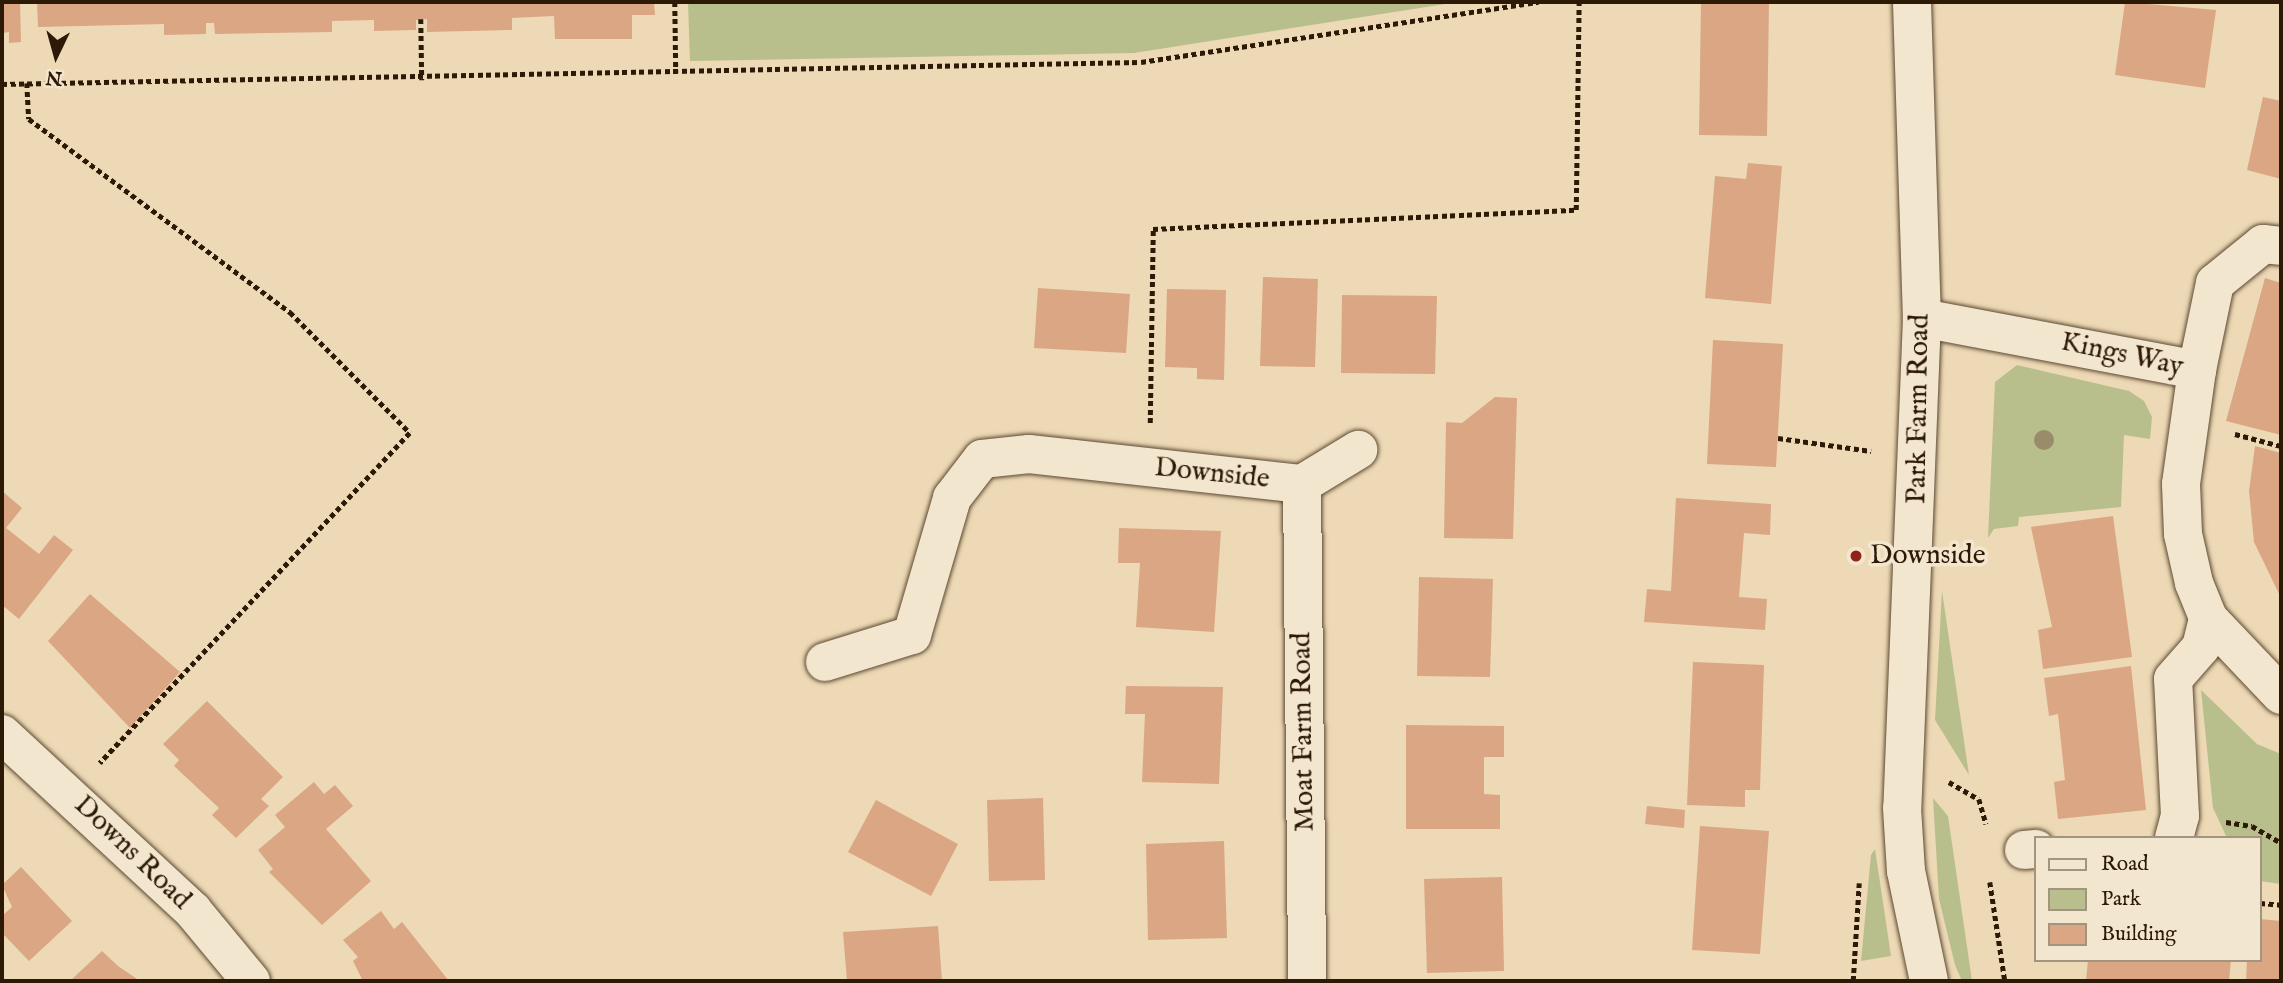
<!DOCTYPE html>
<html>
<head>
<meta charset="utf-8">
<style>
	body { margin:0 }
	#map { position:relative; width:2283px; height:983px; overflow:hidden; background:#edd9b5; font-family:"IM FELL English",serif }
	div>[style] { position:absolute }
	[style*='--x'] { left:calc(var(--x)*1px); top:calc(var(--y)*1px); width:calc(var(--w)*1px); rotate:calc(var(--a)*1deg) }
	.green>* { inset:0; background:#b9bf8c }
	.building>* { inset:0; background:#dba684 }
	.path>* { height:4.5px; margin-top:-2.25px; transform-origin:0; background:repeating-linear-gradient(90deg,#2c1906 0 5px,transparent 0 8.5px) }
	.roads { filter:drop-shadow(0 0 2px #5c4932) drop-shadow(0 0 2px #5c4932) }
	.minor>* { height:38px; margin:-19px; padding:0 19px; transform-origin:19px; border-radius:19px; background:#f3e6cf }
	.trees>* { width:20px; height:20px; margin:-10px; border-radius:50%; background:#9a8b6b }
	.dots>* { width:19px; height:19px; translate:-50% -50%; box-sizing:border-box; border:4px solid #f3e6cf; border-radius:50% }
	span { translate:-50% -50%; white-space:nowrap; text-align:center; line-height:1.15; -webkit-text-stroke:7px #f3e6cf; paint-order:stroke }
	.street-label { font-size:28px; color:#2c1906 }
	.poi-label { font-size:28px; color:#2c1906 }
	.left { translate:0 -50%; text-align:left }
	.frame { position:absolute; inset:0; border:4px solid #2c1906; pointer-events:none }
	.legend { position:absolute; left:2034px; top:836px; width:228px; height:126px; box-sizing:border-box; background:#f3e6cf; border:2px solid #a3947f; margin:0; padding:9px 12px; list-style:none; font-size:21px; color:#2c1906 }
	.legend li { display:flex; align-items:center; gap:14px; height:35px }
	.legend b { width:35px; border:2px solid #a3947f }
	.north { position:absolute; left:21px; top:21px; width:70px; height:70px; -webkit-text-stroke:5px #f3e6cf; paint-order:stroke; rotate:185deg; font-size:19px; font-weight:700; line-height:28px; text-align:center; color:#2c1906 }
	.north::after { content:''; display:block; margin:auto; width:24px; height:32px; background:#2c1906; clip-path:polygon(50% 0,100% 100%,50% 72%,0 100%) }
</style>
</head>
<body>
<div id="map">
	<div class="green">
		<i style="clip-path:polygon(688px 2px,1458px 2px,1134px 53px,690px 61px)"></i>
		<i style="clip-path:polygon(2017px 365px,2129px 391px,2144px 401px,2152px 417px,2150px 439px,2124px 435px,2121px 507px,2019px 517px,2018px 526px,1994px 529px,1988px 538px,1995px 382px)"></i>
		<i style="clip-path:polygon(1942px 591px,1969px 775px,1935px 720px)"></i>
		<i style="clip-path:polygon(2201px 690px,2257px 744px,2281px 754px,2281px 884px,2260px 881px,2260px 838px,2227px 838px,2213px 808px)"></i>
		<i style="clip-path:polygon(1933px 798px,1948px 816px,1972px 981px,1962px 981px,1955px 965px,1939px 899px)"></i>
		<i style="clip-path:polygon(1875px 849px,1891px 956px,1861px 961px,1871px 855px)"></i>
	</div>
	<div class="building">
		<i style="clip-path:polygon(2px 2px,20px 2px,21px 42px,9px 43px,9px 32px,2px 33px)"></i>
		<i style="clip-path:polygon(37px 2px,654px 2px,655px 15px,632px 15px,632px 39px,555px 39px,554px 16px,512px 18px,512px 30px,427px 32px,427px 19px,416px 20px,416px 30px,374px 31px,374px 20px,332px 21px,332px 32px,215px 34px,214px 23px,206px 23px,206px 34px,164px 35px,164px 24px,38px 27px)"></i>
		<i style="clip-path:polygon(1701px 2px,1769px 2px,1767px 136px,1699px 135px)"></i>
		<i style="clip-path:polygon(2125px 2px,2216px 10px,2205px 88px,2115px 75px)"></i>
		<i style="clip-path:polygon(2263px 97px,2281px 101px,2281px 179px,2247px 170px)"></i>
		<i style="clip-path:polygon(1748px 163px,1782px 166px,1771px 304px,1705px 298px,1715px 176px,1746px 179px)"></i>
		<i style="clip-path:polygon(1263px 277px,1318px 279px,1315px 367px,1260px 366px)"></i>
		<i style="clip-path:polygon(2265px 278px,2281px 283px,2281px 435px,2226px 421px)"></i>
		<i style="clip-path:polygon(1038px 288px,1130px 294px,1126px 353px,1034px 348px)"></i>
		<i style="clip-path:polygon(1167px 289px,1226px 290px,1224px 380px,1197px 379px,1197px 368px,1165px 367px)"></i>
		<i style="clip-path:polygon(1342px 295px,1437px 296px,1435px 374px,1341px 373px)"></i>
		<i style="clip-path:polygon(1713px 340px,1783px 344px,1776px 467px,1707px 464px)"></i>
		<i style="clip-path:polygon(1495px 397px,1517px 398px,1513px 539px,1444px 538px,1446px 422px,1462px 423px)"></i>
		<i style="clip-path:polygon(2255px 446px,2281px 453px,2281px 598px,2254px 542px,2249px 491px)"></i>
		<i style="clip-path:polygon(2px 491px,22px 508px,6px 528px,39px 554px,54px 535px,73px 550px,19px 619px,2px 605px)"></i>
		<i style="clip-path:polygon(1676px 498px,1771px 504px,1770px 535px,1744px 533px,1739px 597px,1767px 599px,1765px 630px,1644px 622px,1647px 589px,1671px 591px)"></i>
		<i style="clip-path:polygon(2113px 516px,2132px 657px,2043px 669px,2038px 630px,2052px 627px,2031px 527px)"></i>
		<i style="clip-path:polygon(1119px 528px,1221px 531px,1214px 632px,1136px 627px,1140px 563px,1118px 563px)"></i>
		<i style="clip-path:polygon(1419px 577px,1493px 579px,1490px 677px,1417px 676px)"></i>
		<i style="clip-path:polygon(90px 594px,180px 672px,130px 728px,48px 641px)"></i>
		<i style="clip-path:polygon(1693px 662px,1764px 665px,1760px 790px,1745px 790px,1745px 807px,1687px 805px)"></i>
		<i style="clip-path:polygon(2131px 666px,2146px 810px,2058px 819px,2054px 782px,2065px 780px,2058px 714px,2049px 716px,2044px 678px)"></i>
		<i style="clip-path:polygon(1126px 686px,1223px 687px,1219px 784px,1142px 782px,1145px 714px,1125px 714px)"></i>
		<i style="clip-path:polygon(207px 701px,283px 777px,261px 799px,269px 806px,236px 838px,212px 815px,219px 808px,174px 766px,179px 760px,163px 744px)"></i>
		<i style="clip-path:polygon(1406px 725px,1504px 726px,1504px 757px,1484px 757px,1484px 794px,1500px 795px,1500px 829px,1406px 829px)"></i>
		<i style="clip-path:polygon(314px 782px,324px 794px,335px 785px,353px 806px,326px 829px,371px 881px,322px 925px,269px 872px,273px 869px,258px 850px,285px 827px,275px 815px)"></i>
		<i style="clip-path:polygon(1043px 798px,1045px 880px,989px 881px,987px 800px)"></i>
		<i style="clip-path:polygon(876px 800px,958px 844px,931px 896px,848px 852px)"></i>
		<i style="clip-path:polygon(1647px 806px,1685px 810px,1684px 828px,1645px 824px)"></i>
		<i style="clip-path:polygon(1700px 826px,1769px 831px,1760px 954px,1692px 950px)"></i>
		<i style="clip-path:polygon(1224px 841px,1227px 938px,1148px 940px,1146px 844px)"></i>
		<i style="clip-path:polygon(21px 867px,72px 921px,29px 961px,2px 933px,2px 916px,12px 907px,2px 885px)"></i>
		<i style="clip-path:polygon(1502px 877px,1504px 971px,1427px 973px,1424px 879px)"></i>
		<i style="clip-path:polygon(381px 911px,394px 929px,402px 922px,449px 981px,363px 981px,353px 961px,358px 957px,343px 940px)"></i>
		<i style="clip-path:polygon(2260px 919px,2281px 921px,2281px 981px,2246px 981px,2247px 960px,2260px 960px)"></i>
		<i style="clip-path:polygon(938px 926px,942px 981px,847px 981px,843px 932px)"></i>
		<i style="clip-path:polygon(102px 951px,118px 966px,140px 981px,70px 981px)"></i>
		<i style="clip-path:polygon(2088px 960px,2231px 960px,2229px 981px,2086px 981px)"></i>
	</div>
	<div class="path">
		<i style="--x:675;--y:2;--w:71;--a:89.2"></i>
		<i style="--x:421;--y:19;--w:61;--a:89.1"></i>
		<i style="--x:27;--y:83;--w:36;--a:87"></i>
		<i style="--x:29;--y:119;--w:325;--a:36.5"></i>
		<i style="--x:290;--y:312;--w:170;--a:45.2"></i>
		<i style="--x:410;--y:433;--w:453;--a:133.2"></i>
		<i style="--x:2;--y:84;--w:1139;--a:-1.11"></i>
		<i style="--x:1141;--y:62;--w:402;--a:-8.6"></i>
		<i style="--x:1150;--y:423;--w:194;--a:-89.1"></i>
		<i style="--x:1153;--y:229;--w:423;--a:-2.6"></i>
		<i style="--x:1576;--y:210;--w:208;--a:-89.2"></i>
		<i style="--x:2235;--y:434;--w:48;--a:14.6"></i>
		<i style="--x:1778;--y:438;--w:94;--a:8"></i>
		<i style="--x:1949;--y:782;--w:34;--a:30"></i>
		<i style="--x:1979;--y:799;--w:26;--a:74"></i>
		<i style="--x:2226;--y:822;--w:26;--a:9"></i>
		<i style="--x:2252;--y:826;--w:34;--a:30"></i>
		<i style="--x:1990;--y:882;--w:100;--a:81.4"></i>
		<i style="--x:2260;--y:903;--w:21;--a:5"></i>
		<i style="--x:1853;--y:981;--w:98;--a:-86.5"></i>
	</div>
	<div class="roads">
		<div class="minor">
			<i style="--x:1912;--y:2;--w:316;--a:88.2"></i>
			<i style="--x:1922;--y:318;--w:490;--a:92.3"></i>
			<i style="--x:1902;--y:808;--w:63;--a:86.4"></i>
			<i style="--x:1906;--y:871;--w:112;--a:78.2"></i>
			<i style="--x:1922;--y:318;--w:280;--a:10.7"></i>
			<i style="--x:2197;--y:370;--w:115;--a:98"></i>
			<i style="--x:2181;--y:484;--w:50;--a:87.7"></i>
			<i style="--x:2183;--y:534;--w:50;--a:77.3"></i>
			<i style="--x:2194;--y:583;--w:38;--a:68"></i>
			<i style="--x:2208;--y:618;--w:106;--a:46.5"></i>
			<i style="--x:2197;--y:370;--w:89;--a:-78.3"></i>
			<i style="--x:2215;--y:283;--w:62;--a:-39.1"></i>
			<i style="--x:2263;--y:244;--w:18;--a:6"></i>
			<i style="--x:1302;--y:484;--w:497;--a:89.4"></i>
			<i style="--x:825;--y:662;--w:91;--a:-17.2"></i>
			<i style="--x:912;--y:635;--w:143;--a:-73.7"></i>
			<i style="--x:952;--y:498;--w:49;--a:-52.4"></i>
			<i style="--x:982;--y:459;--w:47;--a:-6.1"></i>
			<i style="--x:1029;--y:454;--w:275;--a:6.3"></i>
			<i style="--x:1302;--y:484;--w:66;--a:-31.3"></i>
			<i style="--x:2;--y:734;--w:260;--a:42.8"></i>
			<i style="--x:193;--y:911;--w:91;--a:50.4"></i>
			<i style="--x:2174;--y:838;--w:23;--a:-75"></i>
			<i style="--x:2180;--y:816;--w:137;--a:-92.9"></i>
			<i style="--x:2173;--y:679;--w:43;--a:-48.8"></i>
			<i style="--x:2201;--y:647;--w:30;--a:-76"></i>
			<i style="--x:2024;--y:850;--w:12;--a:-5"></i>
		</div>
	</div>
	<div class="trees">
		<i style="left:2044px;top:440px"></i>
	</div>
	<div class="dots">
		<i style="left:1856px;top:556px;background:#8f2418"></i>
	</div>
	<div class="street-label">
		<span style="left:2122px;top:355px;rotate:12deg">Kings Way</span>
		<span style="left:1919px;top:409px;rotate:-89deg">Park Farm Road</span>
		<span style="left:1212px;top:474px;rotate:6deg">Downside</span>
		<span style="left:1304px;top:732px;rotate:-91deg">Moat Farm Road</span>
		<span style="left:132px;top:853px;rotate:44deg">Downs Road</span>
	</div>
	<div class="poi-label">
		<span class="left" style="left:1870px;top:556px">Downside</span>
	</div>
	<div class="frame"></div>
	<ul class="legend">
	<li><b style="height:9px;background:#f3e6cf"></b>Road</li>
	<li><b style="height:19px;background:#b9bf8c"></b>Park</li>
	<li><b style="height:19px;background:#dba684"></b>Building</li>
	</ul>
	<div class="north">N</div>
</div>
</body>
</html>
